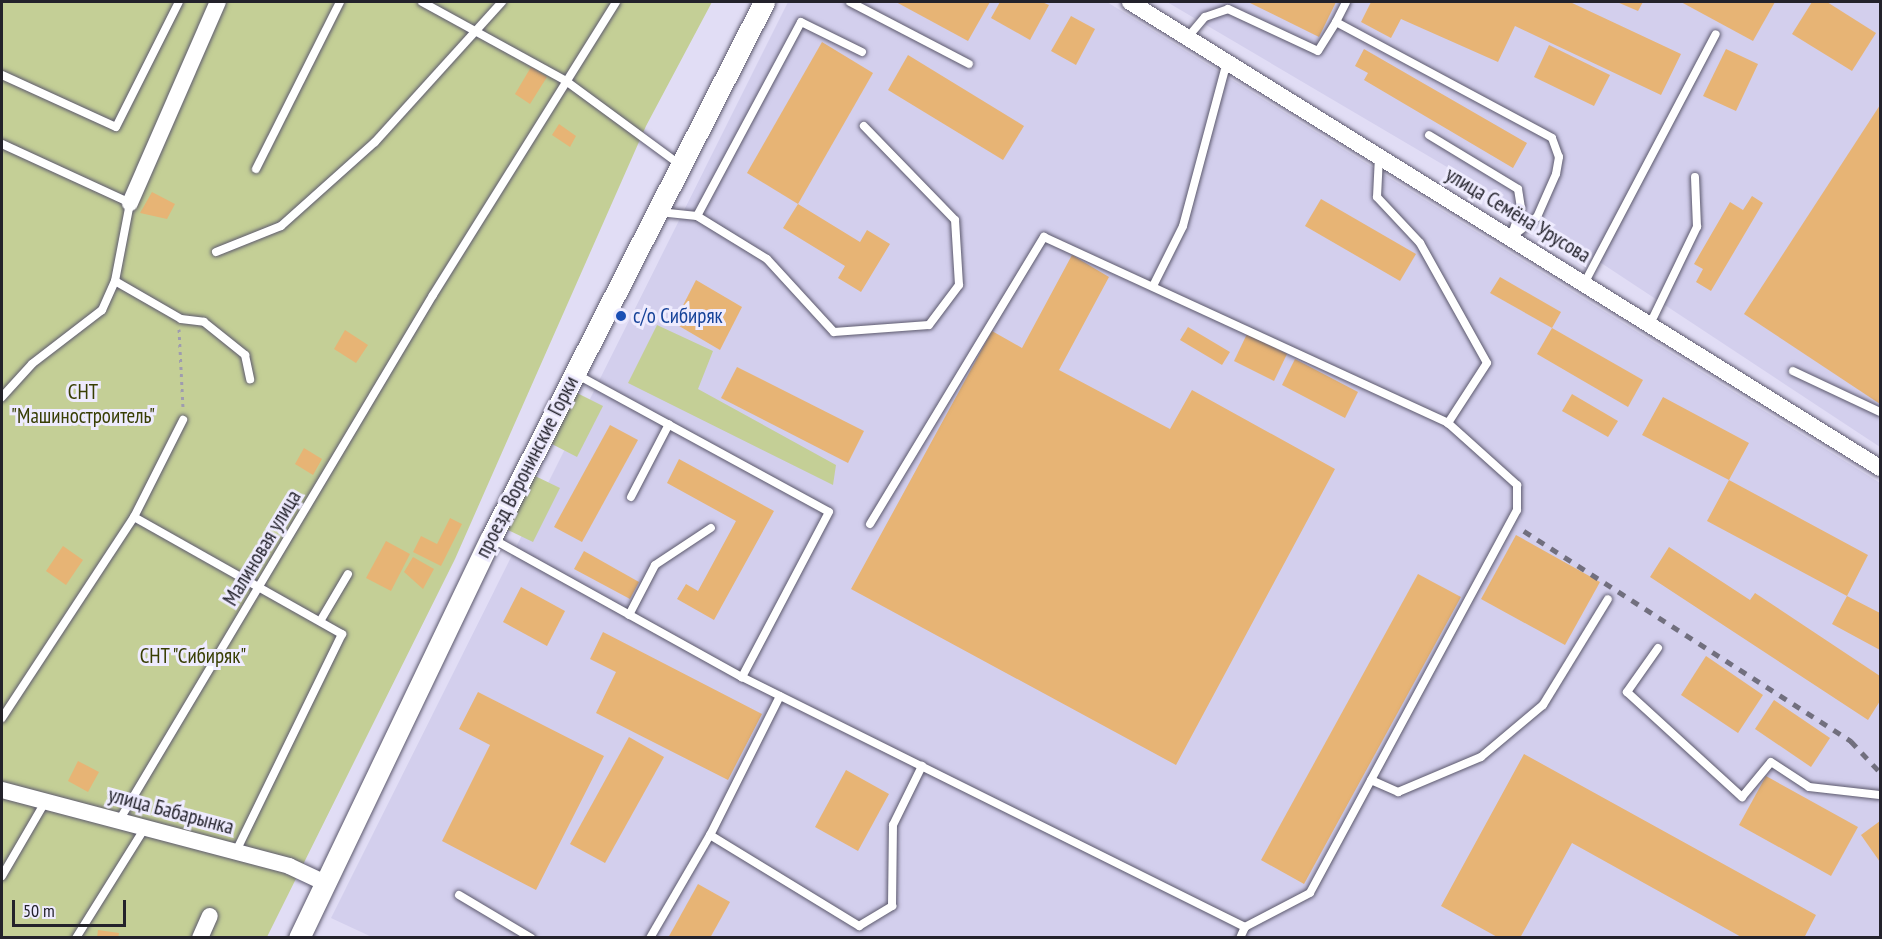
<!DOCTYPE html>
<html>
<head>
<meta charset="utf-8">
<style>
	body { margin:0 }
	#map { position:relative; width:1882px; height:939px; overflow:hidden; background:#e1ddf5; font-family:"PT Sans Narrow",sans-serif }
	div>[style] { position:absolute }
	[style*='--x'] { left:calc(var(--x)*1px); top:calc(var(--y)*1px); width:calc(var(--w)*1px); rotate:calc(var(--a)*1deg) }
	.built>* { inset:0; background:#d3cfed }
	.green>* { inset:0; background:#c4cf96 }
	.building>* { inset:0; background:#e7b475 }
	.path>* { height:3px; margin-top:-1.5px; transform-origin:0; background:repeating-linear-gradient(90deg,#9f9caf 0 3px,transparent 0 7.5px) }
	.roads { filter:drop-shadow(0 0 2px #5c596d) drop-shadow(0 0 2px #5c596d) }
	.service>* { height:8px; margin:-4px; padding:0 4px; transform-origin:4px; border-radius:4px; background:#fff }
	.minor>* { height:16px; margin:-8px; padding:0 8px; transform-origin:8px; border-radius:8px; background:#fff }
	.tertiary>* { height:21px; margin:-10.5px; padding:0 10.5px; transform-origin:10.5px; border-radius:10.5px; background:#fff }
	.rail>* { height:4.5px; margin-top:-2.25px; transform-origin:0; background:repeating-linear-gradient(90deg,#716f7e 0 8px,transparent 0 16px) }
	.dots>* { width:16px; height:16px; translate:-50% -50%; box-sizing:border-box; border:3px solid #eeebfe; border-radius:50% }
	span { translate:-50% -50%; white-space:nowrap; text-align:center; line-height:1.15; -webkit-text-stroke:6px #eeebfe; paint-order:stroke }
	.street-label { font-size:21px; color:#23222b }
	.transit-label { font-size:21px; color:#164399 }
	.left { translate:0 -50%; text-align:left }
	.park-label { font-size:21px; color:#383e03 }
	.frame { position:absolute; inset:0; border:3px solid #23222b; pointer-events:none }
	.scale { position:absolute; left:12px; top:900px; width:114px; height:27px; box-sizing:border-box; border:3px solid #23222b; border-top:0; padding-left:8px; font-size:18px; line-height:21px; white-space:nowrap; color:#23222b; -webkit-text-stroke:4px #eeebfe; paint-order:stroke }
</style>
</head>
<body>
<div id="map">
	<div class="built">
		<i style="clip-path:polygon(788px 2px,1107px 2px,1880px 483px,1880px 937px,374px 938px,331px 918px)"></i>
		<i style="clip-path:polygon(1167px 2px,1880px 2px,1880px 447px,1527px 214px)"></i>
	</div>
	<div class="green">
		<i style="clip-path:polygon(2px 2px,712px 2px,646px 126px,455px 559px,267px 937px,2px 937px)"></i>
		<i style="clip-path:polygon(657px 325px,713px 351px,698px 389px,836px 465px,833px 485px,628px 383px)"></i>
		<i style="clip-path:polygon(573px 391px,603px 406px,577px 457px,548px 442px)"></i>
		<i style="clip-path:polygon(531px 474px,560px 488px,533px 542px,504px 528px)"></i>
	</div>
	<div class="building">
		<i style="clip-path:polygon(896px 2px,990px 2px,968px 41px)"></i>
		<i style="clip-path:polygon(1000px 2px,1042px 2px,1049px 5px,1030px 40px,991px 18px)"></i>
		<i style="clip-path:polygon(1248px 2px,1336px 2px,1319px 37px)"></i>
		<i style="clip-path:polygon(1371px 2px,1570px 2px,1681px 54px,1661px 95px,1515px 26px,1498px 62px,1401px 19px,1391px 38px,1361px 22px)"></i>
		<i style="clip-path:polygon(1617px 2px,1643px 2px,1638px 11px)"></i>
		<i style="clip-path:polygon(1681px 2px,1775px 2px,1753px 41px)"></i>
		<i style="clip-path:polygon(1812px 2px,1827px 2px,1876px 33px,1852px 71px,1792px 34px)"></i>
		<i style="clip-path:polygon(1071px 16px,1095px 29px,1076px 65px,1051px 51px)"></i>
		<i style="clip-path:polygon(822px 42px,873px 73px,798px 204px,747px 173px)"></i>
		<i style="clip-path:polygon(1549px 45px,1610px 75px,1594px 106px,1534px 77px)"></i>
		<i style="clip-path:polygon(1364px 49px,1527px 143px,1513px 168px,1364px 80px,1368px 73px,1355px 66px)"></i>
		<i style="clip-path:polygon(1726px 49px,1758px 64px,1736px 111px,1703px 96px)"></i>
		<i style="clip-path:polygon(908px 55px,1024px 126px,1003px 160px,888px 90px)"></i>
		<i style="clip-path:polygon(531px 67px,547px 77px,530px 104px,515px 94px)"></i>
		<i style="clip-path:polygon(1880px 105px,1880px 404px,1744px 314px)"></i>
		<i style="clip-path:polygon(559px 124px,576px 136px,570px 147px,552px 135px)"></i>
		<i style="clip-path:polygon(152px 192px,175px 204px,167px 219px,140px 213px)"></i>
		<i style="clip-path:polygon(1752px 196px,1763px 203px,1711px 291px,1696px 282px,1703px 269px,1694px 264px,1730px 202px,1743px 210px)"></i>
		<i style="clip-path:polygon(1321px 199px,1416px 254px,1400px 281px,1305px 226px)"></i>
		<i style="clip-path:polygon(798px 204px,860px 242px,867px 230px,890px 244px,861px 292px,838px 278px,845px 266px,783px 228px)"></i>
		<i style="clip-path:polygon(1072px 255px,1109px 277px,1059px 370px,1170px 429px,1192px 390px,1335px 469px,1176px 765px,851px 589px,992px 331px,1022px 348px)"></i>
		<i style="clip-path:polygon(1500px 277px,1561px 312px,1552px 328px,1490px 293px)"></i>
		<i style="clip-path:polygon(696px 280px,742px 307px,720px 350px,674px 323px)"></i>
		<i style="clip-path:polygon(1188px 327px,1230px 352px,1222px 365px,1180px 340px)"></i>
		<i style="clip-path:polygon(1552px 328px,1643px 380px,1628px 407px,1537px 354px)"></i>
		<i style="clip-path:polygon(345px 330px,368px 345px,356px 363px,334px 349px)"></i>
		<i style="clip-path:polygon(1247px 334px,1287px 354px,1274px 381px,1234px 361px)"></i>
		<i style="clip-path:polygon(1295px 359px,1358px 392px,1345px 418px,1282px 385px)"></i>
		<i style="clip-path:polygon(737px 367px,864px 431px,848px 463px,721px 398px)"></i>
		<i style="clip-path:polygon(1572px 394px,1618px 421px,1608px 437px,1562px 411px)"></i>
		<i style="clip-path:polygon(1663px 397px,1749px 443px,1729px 480px,1868px 555px,1847px 596px,1880px 613px,1880px 650px,1832px 624px,1847px 596px,1707px 521px,1729px 480px,1642px 435px)"></i>
		<i style="clip-path:polygon(610px 425px,638px 440px,582px 542px,554px 527px)"></i>
		<i style="clip-path:polygon(304px 448px,322px 459px,313px 475px,295px 464px)"></i>
		<i style="clip-path:polygon(679px 459px,774px 511px,714px 620px,677px 599px,686px 584px,698px 591px,736px 521px,667px 483px)"></i>
		<i style="clip-path:polygon(450px 518px,462px 524px,441px 566px,413px 552px,421px 536px,437px 544px)"></i>
		<i style="clip-path:polygon(1516px 535px,1600px 582px,1565px 645px,1481px 599px)"></i>
		<i style="clip-path:polygon(386px 541px,410px 554px,391px 591px,366px 578px)"></i>
		<i style="clip-path:polygon(63px 546px,83px 560px,66px 585px,46px 571px)"></i>
		<i style="clip-path:polygon(1669px 547px,1750px 600px,1755px 593px,1880px 676px,1880px 701px,1868px 720px,1650px 577px)"></i>
		<i style="clip-path:polygon(584px 551px,639px 582px,630px 599px,574px 569px)"></i>
		<i style="clip-path:polygon(413px 557px,434px 569px,423px 589px,404px 572px)"></i>
		<i style="clip-path:polygon(1418px 574px,1461px 597px,1304px 884px,1261px 860px)"></i>
		<i style="clip-path:polygon(521px 587px,565px 611px,547px 646px,503px 622px)"></i>
		<i style="clip-path:polygon(603px 632px,762px 714px,728px 780px,596px 713px,616px 672px,590px 659px)"></i>
		<i style="clip-path:polygon(1706px 656px,1763px 695px,1738px 733px,1681px 695px)"></i>
		<i style="clip-path:polygon(478px 692px,604px 756px,536px 890px,442px 841px,490px 745px,459px 729px)"></i>
		<i style="clip-path:polygon(1774px 700px,1830px 738px,1811px 767px,1755px 729px)"></i>
		<i style="clip-path:polygon(629px 737px,664px 757px,605px 863px,570px 844px)"></i>
		<i style="clip-path:polygon(1524px 754px,1816px 915px,1804px 938px,1743px 938px,1572px 843px,1520px 938px,1499px 938px,1441px 906px)"></i>
		<i style="clip-path:polygon(78px 761px,99px 772px,88px 792px,68px 781px)"></i>
		<i style="clip-path:polygon(846px 770px,889px 794px,858px 851px,815px 827px)"></i>
		<i style="clip-path:polygon(1766px 776px,1858px 827px,1831px 876px,1739px 825px)"></i>
		<i style="clip-path:polygon(1880px 821px,1880px 862px,1861px 835px)"></i>
		<i style="clip-path:polygon(698px 884px,730px 902px,710px 938px,668px 938px)"></i>
		<i style="clip-path:polygon(98px 930px,119px 933px,118px 938px,97px 938px)"></i>
	</div>
	<div class="path">
		<i style="--x:179;--y:329;--w:80;--a:87.1"></i>
	</div>
	<div class="roads">
		<div class="service">
			<i style="--x:422;--y:2;--w:164;--a:28.7"></i>
			<i style="--x:566;--y:81;--w:140;--a:36.3"></i>
			<i style="--x:850;--y:2;--w:134;--a:27.5"></i>
			<i style="--x:1336;--y:22;--w:22;--a:-63"></i>
			<i style="--x:1188;--y:37;--w:26;--a:-50"></i>
			<i style="--x:1205;--y:17;--w:24;--a:-19"></i>
			<i style="--x:1228;--y:9;--w:99;--a:25"></i>
			<i style="--x:1318;--y:51;--w:34;--a:-58"></i>
			<i style="--x:1336;--y:22;--w:245;--a:28.2"></i>
			<i style="--x:1552;--y:138;--w:20;--a:70"></i>
			<i style="--x:1559;--y:157;--w:17;--a:100"></i>
			<i style="--x:1556;--y:174;--w:47;--a:113.8"></i>
			<i style="--x:1537;--y:217;--w:33;--a:142"></i>
			<i style="--x:1511;--y:237;--w:31;--a:-71"></i>
			<i style="--x:1521;--y:208;--w:19;--a:-99"></i>
			<i style="--x:1518;--y:189;--w:104;--a:-148.8"></i>
			<i style="--x:2;--y:75;--w:125;--a:24.5"></i>
			<i style="--x:116;--y:127;--w:140;--a:-63.3"></i>
			<i style="--x:2;--y:144;--w:141;--a:24.7"></i>
			<i style="--x:130;--y:203;--w:79;--a:100.9"></i>
			<i style="--x:115;--y:281;--w:32;--a:114"></i>
			<i style="--x:102;--y:310;--w:88;--a:142.4"></i>
			<i style="--x:32;--y:364;--w:45;--a:132.3"></i>
			<i style="--x:1379;--y:156;--w:41;--a:92.8"></i>
			<i style="--x:1377;--y:197;--w:63;--a:46.9"></i>
			<i style="--x:1420;--y:243;--w:137;--a:60.8"></i>
			<i style="--x:1487;--y:363;--w:72;--a:123"></i>
			<i style="--x:256;--y:169;--w:187;--a:-63.3"></i>
			<i style="--x:659;--y:212;--w:38;--a:6"></i>
			<i style="--x:697;--y:216;--w:82;--a:31.6"></i>
			<i style="--x:767;--y:259;--w:99;--a:47.5"></i>
			<i style="--x:834;--y:332;--w:95;--a:-4.2"></i>
			<i style="--x:929;--y:325;--w:50;--a:-53.1"></i>
			<i style="--x:959;--y:285;--w:65;--a:-93.5"></i>
			<i style="--x:955;--y:220;--w:131;--a:-134.1"></i>
			<i style="--x:697;--y:216;--w:220;--a:-61.8"></i>
			<i style="--x:801;--y:22;--w:68;--a:26.2"></i>
			<i style="--x:216;--y:252;--w:70;--a:-21.8"></i>
			<i style="--x:281;--y:226;--w:126;--a:-41.8"></i>
			<i style="--x:375;--y:142;--w:189;--a:-47.8"></i>
			<i style="--x:115;--y:281;--w:76;--a:29.9"></i>
			<i style="--x:181;--y:319;--w:23;--a:7"></i>
			<i style="--x:204;--y:322;--w:53;--a:38.8"></i>
			<i style="--x:245;--y:355;--w:25;--a:78"></i>
			<i style="--x:1585;--y:282;--w:280;--a:-62.2"></i>
			<i style="--x:1153;--y:286;--w:67;--a:-63.4"></i>
			<i style="--x:1183;--y:226;--w:170;--a:-75"></i>
			<i style="--x:1651;--y:322;--w:106;--a:-64.2"></i>
			<i style="--x:1697;--y:227;--w:50;--a:-92.3"></i>
			<i style="--x:1793;--y:371;--w:96;--a:25.2"></i>
			<i style="--x:574;--y:373;--w:290;--a:28.6"></i>
			<i style="--x:829;--y:512;--w:187;--a:117.8"></i>
			<i style="--x:631;--y:497;--w:82;--a:-62.5"></i>
			<i style="--x:134;--y:517;--w:239;--a:29.4"></i>
			<i style="--x:342;--y:634;--w:242;--a:116"></i>
			<i style="--x:870;--y:524;--w:336;--a:-58.8"></i>
			<i style="--x:1044;--y:237;--w:445;--a:24.7"></i>
			<i style="--x:1448;--y:423;--w:93;--a:41.9"></i>
			<i style="--x:1517;--y:485;--w:25;--a:90"></i>
			<i style="--x:1517;--y:510;--w:435;--a:118.4"></i>
			<i style="--x:1310;--y:893;--w:73;--a:152.4"></i>
			<i style="--x:1245;--y:927;--w:12;--a:114"></i>
			<i style="--x:491;--y:538;--w:287;--a:29"></i>
			<i style="--x:742;--y:677;--w:562;--a:26.43"></i>
			<i style="--x:629;--y:615;--w:56;--a:-62.5"></i>
			<i style="--x:655;--y:565;--w:67;--a:-33.5"></i>
			<i style="--x:322;--y:618;--w:51;--a:-59.4"></i>
			<i style="--x:1658;--y:648;--w:54;--a:125.2"></i>
			<i style="--x:1627;--y:692;--w:156;--a:42.4"></i>
			<i style="--x:1742;--y:797;--w:45;--a:-50.4"></i>
			<i style="--x:1771;--y:762;--w:45;--a:33.3"></i>
			<i style="--x:1809;--y:787;--w:71;--a:6.4"></i>
			<i style="--x:780;--y:696;--w:156;--a:116.7"></i>
			<i style="--x:710;--y:835;--w:175;--a:31.4"></i>
			<i style="--x:859;--y:926;--w:39;--a:-31"></i>
			<i style="--x:892;--y:906;--w:81;--a:-89.3"></i>
			<i style="--x:893;--y:825;--w:66;--a:-63.8"></i>
			<i style="--x:2;--y:718;--w:240;--a:-56.7"></i>
			<i style="--x:134;--y:517;--w:109;--a:-63.2"></i>
			<i style="--x:1371;--y:780;--w:30;--a:24"></i>
			<i style="--x:1398;--y:792;--w:90;--a:-22.9"></i>
			<i style="--x:1481;--y:757;--w:81;--a:-40"></i>
			<i style="--x:1543;--y:705;--w:124;--a:-58.5"></i>
			<i style="--x:120;--y:819;--w:610;--a:-59.15"></i>
			<i style="--x:433;--y:295;--w:345;--a:-58"></i>
			<i style="--x:2;--y:876;--w:86;--a:-59.8"></i>
			<i style="--x:459;--y:895;--w:84;--a:30.8"></i>
			<i style="--x:76;--y:938;--w:132;--a:-58"></i>
			<i style="--x:650;--y:938;--w:119;--a:-59.8"></i>
		</div>
		<div class="minor">
			<i style="--x:1130;--y:2;--w:883;--a:31.85"></i>
			<i style="--x:130;--y:203;--w:219;--a:-66.4"></i>
			<i style="--x:2;--y:790;--w:297;--a:14.8"></i>
			<i style="--x:289;--y:866;--w:40;--a:25"></i>
			<i style="--x:200;--y:938;--w:24;--a:-66"></i>
		</div>
		<div class="tertiary">
			<i style="--x:299;--y:938;--w:444;--a:-64.4"></i>
			<i style="--x:491;--y:538;--w:602;--a:-63.01"></i>
		</div>
	</div>
	<div class="rail">
		<i style="--x:1524;--y:531;--w:389;--a:32.7"></i>
		<i style="--x:1851;--y:741;--w:42;--a:46.9"></i>
	</div>
	<div class="dots">
		<i style="left:621px;top:316px;background:#1a4fb4"></i>
	</div>
	<div class="street-label">
		<span style="left:1518px;top:215px;rotate:31deg">улица Семёна Урусова</span>
		<span style="left:527px;top:467px;rotate:-63deg">проезд Воронинские Горки</span>
		<span style="left:262px;top:548px;rotate:-59deg">Малиновая улица</span>
		<span style="left:171px;top:811px;rotate:15deg">улица Бабарынка</span>
	</div>
	<div class="transit-label">
		<span class="left" style="left:633px;top:316px">с/о Сибиряк</span>
	</div>
	<div class="park-label">
		<span style="left:83px;top:404px">СНТ<br>"Машиностроитель"</span>
		<span style="left:193px;top:656px">СНТ "Сибиряк"</span>
	</div>
	<div class="frame"></div>
	<div class="scale">50 m</div>
</div>
</body>
</html>
